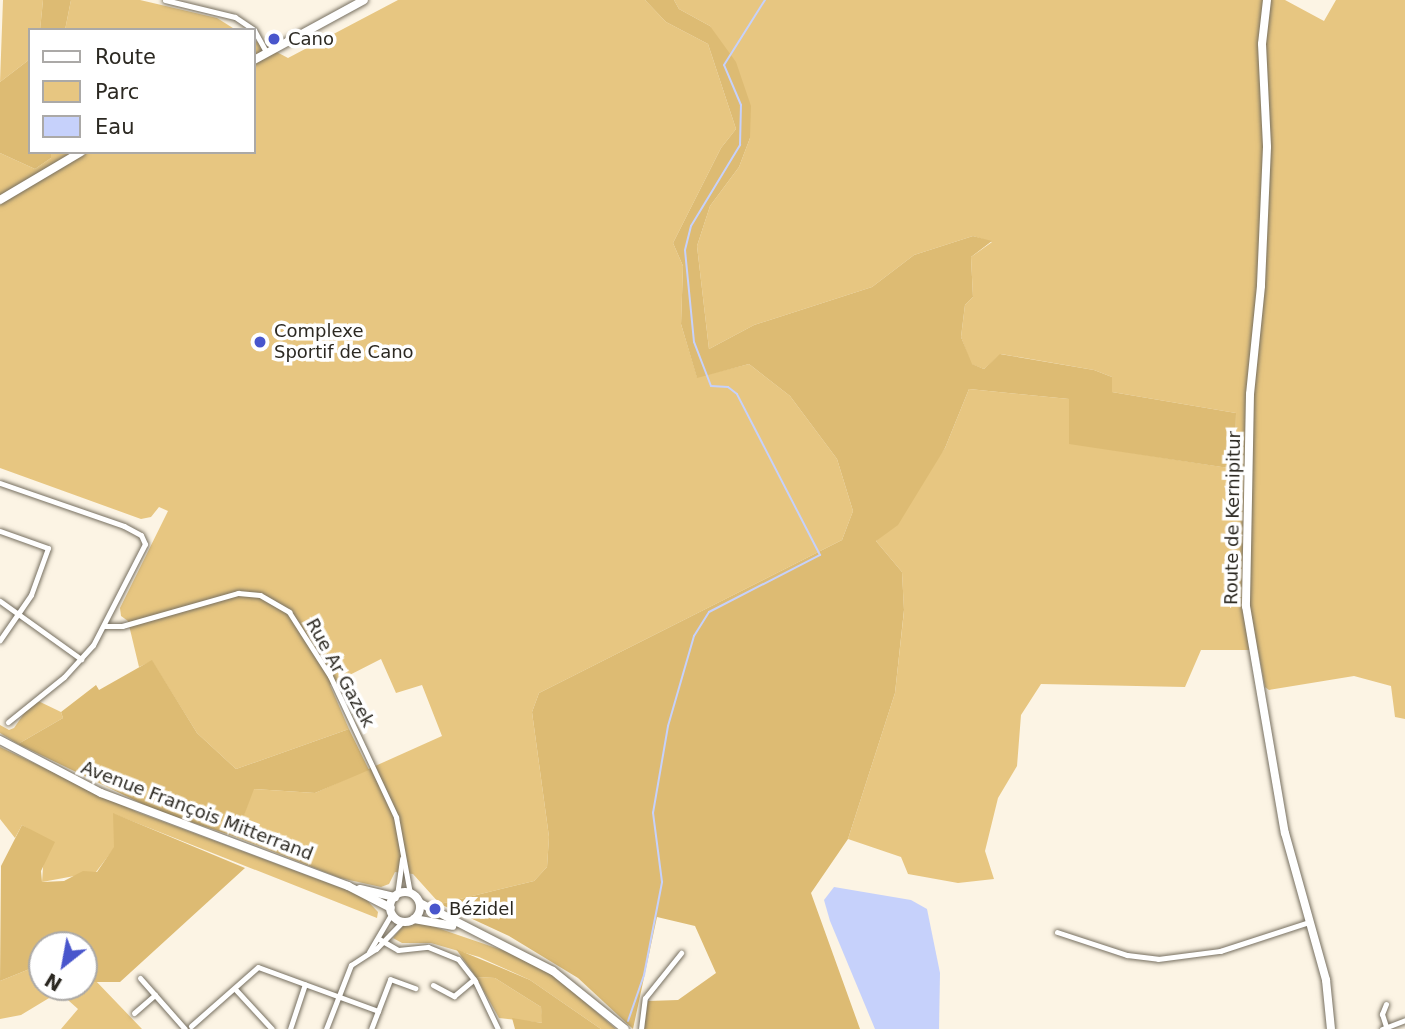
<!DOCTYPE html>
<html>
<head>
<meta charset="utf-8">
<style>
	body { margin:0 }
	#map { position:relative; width:1405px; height:1029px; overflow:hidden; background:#fcf4e4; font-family:"DejaVu Sans",sans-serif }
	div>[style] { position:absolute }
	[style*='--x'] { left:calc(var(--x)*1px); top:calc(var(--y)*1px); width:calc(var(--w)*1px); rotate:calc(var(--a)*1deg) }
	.green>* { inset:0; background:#e7c681 }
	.forest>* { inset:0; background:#ddbb73 }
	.water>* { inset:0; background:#c6d1fb }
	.stream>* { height:2px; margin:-1px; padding:0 1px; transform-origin:1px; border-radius:1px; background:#c6d1fb }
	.roads { filter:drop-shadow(0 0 2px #766f60) drop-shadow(0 0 2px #766f60) }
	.street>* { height:5px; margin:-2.5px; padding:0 2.5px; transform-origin:2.5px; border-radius:2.5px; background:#fff }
	.secondary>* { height:8px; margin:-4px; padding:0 4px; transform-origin:4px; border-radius:4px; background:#fff }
	.secondary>.ring { margin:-4px; padding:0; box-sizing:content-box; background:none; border:8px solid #fff; border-radius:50% }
	.dots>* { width:19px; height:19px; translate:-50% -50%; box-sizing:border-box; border:4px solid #fff; border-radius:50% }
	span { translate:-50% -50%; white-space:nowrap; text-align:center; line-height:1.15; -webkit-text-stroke:7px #fff; paint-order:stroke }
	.poi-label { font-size:18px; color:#2c2922 }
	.left { translate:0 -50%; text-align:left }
	.street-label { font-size:18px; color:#2c2922 }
	.legend { position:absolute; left:28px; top:28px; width:228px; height:126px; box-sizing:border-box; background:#fff; border:2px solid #aba9a7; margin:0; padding:9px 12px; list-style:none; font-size:21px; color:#2c2922 }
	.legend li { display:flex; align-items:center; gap:14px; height:35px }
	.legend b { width:35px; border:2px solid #aba9a7 }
	.north { position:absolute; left:28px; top:931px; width:70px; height:70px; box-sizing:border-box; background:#fff; border:2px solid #aba9a7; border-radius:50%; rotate:211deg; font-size:19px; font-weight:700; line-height:28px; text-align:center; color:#2c2922 }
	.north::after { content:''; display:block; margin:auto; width:24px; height:32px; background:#4956cc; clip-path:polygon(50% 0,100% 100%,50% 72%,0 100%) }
</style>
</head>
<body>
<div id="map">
	<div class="green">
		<i style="clip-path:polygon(3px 0,43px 0,40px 30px,30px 30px,30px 59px,0 82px)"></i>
		<i style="clip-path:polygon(71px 0,140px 0,217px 18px,236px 30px,65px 30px)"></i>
		<i style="clip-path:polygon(398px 0,645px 0,666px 22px,708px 44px,736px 129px,721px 148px,673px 243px,683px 266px,681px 324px,697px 377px,749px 364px,790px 396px,837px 459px,853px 511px,842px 540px,539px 693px,532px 712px,549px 837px,547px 867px,534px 881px,440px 904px,413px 874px,395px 872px,389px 884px,381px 887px,340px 878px,236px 837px,253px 789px,315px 793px,442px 736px,422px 685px,396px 693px,381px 659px,330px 685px,349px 729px,236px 769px,197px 733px,152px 661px,139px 667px,128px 621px,121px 616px,120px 608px,168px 511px,159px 507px,151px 517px,141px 519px,0 468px,0 153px,35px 169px,51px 158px,51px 152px,254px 152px,254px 40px,288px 58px)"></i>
		<i style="clip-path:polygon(674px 0,1285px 0,1324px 21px,1336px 0,1405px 0,1405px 719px,1395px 717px,1391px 686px,1354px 676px,1269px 690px,1265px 687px,1258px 650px,1201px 650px,1185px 687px,1041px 684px,1021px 715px,1017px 766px,998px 798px,985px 851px,994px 879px,958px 883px,908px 874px,901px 857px,848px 839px,895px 693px,904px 611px,902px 572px,876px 541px,945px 448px,969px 389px,1069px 399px,1069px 443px,1235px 469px,1236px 413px,1112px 392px,1112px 377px,1094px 370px,1001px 354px,984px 369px,971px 364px,961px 337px,965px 305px,973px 297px,971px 257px,992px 242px,973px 236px,914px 255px,872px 287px,754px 325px,709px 349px,697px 246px,710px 206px,739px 167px,750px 138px,710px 26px,679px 9px)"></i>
		<i style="clip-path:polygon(34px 699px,61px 712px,63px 718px,18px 744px,0 733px,0 725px,9px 730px,14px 728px)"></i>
		<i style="clip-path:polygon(0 747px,137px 812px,363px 896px,378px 912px,377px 918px,114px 814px,115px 847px,96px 872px,42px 882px,45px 839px,22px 825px,15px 838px,0 819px)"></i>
		<i style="clip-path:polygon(420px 922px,514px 954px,554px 975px,616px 1029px,601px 1029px,530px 980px,479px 957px,431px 943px,402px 943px,393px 938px,403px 926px)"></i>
		<i style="clip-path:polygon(42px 964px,42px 987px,84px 987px,84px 982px,94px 979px,142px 1029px,61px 1029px,78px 1009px,59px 992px,21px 1015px,0 1019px,0 981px)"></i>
		<i style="clip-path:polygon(476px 977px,495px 978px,541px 1007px,543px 1023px,499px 1018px)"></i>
	</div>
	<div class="forest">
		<i style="clip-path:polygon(43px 0,71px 0,65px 30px,40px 30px)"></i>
		<i style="clip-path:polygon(645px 0,674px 0,679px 9px,710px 26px,736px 62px,751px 106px,750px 138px,739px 167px,710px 206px,697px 246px,709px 349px,754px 325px,872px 287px,914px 255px,973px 236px,992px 241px,971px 257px,973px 297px,965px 305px,961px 337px,972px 364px,984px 369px,1000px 354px,1094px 370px,1112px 377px,1112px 392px,1236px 413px,1235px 469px,1069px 444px,1069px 399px,969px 389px,945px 448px,898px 525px,876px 541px,902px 572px,904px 610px,895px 693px,848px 839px,811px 893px,860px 1029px,644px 1029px,648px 1001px,678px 1000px,716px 973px,695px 926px,657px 917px,633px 1029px,578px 978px,509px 936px,440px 904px,534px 881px,547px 867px,549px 837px,532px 712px,539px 693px,842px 540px,853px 511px,837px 459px,790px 396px,749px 364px,697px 378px,681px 324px,683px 266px,673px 243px,721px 148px,736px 129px,708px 44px,666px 22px)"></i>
		<i style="clip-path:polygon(30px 59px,30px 152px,51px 152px,51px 158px,35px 169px,0 153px,0 82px)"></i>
		<i style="clip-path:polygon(152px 660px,197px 733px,236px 769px,349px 729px,369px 770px,315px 793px,254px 789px,236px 837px,155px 810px,18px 744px,63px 718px,61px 712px,96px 685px,99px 690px)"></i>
		<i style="clip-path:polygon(113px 813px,245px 868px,120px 982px,84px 982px,84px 945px,42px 945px,42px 964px,0 981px,1px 866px,22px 825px,55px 842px,41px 871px,42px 882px,64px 881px,83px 871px,97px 872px,114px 847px)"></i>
		<i style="clip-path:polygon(456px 949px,530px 980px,601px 1029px,515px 1029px,512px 1018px,542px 1023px,541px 1007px,495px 978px,476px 977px)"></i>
	</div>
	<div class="water">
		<i style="clip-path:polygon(834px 887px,911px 900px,927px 909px,940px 973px,939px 1029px,875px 1029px,830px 921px,824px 900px)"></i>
	</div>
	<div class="stream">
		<i style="--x:628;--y:1021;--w:49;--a:-70.8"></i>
		<i style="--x:644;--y:975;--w:95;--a:-79"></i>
		<i style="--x:662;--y:882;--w:70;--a:-97.4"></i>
		<i style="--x:653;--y:813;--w:88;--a:-80.2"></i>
		<i style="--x:668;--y:726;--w:94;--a:-73.9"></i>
		<i style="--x:694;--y:636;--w:28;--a:-58"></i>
		<i style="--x:709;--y:612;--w:125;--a:-27.2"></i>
		<i style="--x:820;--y:555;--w:181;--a:-117.3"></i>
		<i style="--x:737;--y:394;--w:11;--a:-142"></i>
		<i style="--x:728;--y:387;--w:17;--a:-177"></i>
		<i style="--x:711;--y:386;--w:47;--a:-111.1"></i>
		<i style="--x:694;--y:342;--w:92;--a:-95.6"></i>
		<i style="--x:685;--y:250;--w:25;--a:-76"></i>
		<i style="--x:691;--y:226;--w:95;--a:-58.8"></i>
		<i style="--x:740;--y:145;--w:40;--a:-88.6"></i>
		<i style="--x:741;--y:105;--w:43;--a:-113"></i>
		<i style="--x:724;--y:65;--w:77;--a:-57.8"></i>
	</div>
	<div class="roads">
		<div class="street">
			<i style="--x:165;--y:0;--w:72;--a:13.7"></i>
			<i style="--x:235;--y:17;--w:23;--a:34"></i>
			<i style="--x:254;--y:30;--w:26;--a:61"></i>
			<i style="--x:0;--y:483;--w:131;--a:19.1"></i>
			<i style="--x:124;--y:526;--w:19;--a:28"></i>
			<i style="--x:141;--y:535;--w:10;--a:66"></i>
			<i style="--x:145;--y:544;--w:114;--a:117.2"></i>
			<i style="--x:93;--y:645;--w:43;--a:132.2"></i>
			<i style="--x:64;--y:677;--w:72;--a:141.2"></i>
			<i style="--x:0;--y:531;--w:51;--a:19.5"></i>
			<i style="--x:48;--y:548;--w:50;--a:109.9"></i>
			<i style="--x:31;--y:595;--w:55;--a:124.6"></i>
			<i style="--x:0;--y:601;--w:100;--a:35.6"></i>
			<i style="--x:105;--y:626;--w:17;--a:0"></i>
			<i style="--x:122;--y:626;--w:121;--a:-15.9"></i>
			<i style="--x:238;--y:593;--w:22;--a:5"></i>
			<i style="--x:260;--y:595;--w:34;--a:30"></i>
			<i style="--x:289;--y:612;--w:76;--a:57.4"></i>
			<i style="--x:330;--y:676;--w:156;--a:64.9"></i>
			<i style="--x:396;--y:817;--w:77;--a:79.6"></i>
			<i style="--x:397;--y:895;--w:37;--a:-82"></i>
			<i style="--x:1057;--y:932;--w:74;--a:18.2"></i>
			<i style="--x:1127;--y:955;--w:31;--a:7"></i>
			<i style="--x:1158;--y:959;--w:63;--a:-7.4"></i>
			<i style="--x:1220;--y:951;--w:94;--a:-18"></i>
			<i style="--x:379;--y:939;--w:22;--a:30"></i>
			<i style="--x:398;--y:950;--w:30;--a:-6"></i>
			<i style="--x:428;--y:947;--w:32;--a:22"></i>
			<i style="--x:458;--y:959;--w:28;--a:52"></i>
			<i style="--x:475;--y:981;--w:53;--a:64.4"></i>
			<i style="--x:369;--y:952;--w:45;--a:-59.5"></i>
			<i style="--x:140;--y:978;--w:68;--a:48.6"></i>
			<i style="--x:433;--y:985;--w:24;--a:28"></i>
			<i style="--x:454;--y:996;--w:26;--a:-40"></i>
			<i style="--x:236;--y:990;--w:53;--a:47.3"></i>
			<i style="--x:1386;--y:1004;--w:11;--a:112"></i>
			<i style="--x:1382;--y:1014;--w:16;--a:72"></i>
			<i style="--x:378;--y:1011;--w:34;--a:-69"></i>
			<i style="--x:390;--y:979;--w:27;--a:20"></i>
			<i style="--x:134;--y:1013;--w:28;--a:-41"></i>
			<i style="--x:191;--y:1026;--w:89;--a:-41.4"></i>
			<i style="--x:258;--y:967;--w:128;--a:20.1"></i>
			<i style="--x:378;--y:1011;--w:19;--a:111"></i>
			<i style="--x:290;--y:1029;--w:47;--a:-71.6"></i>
			<i style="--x:326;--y:1029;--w:69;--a:-68.7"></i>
			<i style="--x:351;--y:965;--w:30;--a:-33"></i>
			<i style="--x:376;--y:949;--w:39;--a:-46"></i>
			<i style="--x:641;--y:1029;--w:31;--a:-83"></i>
			<i style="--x:645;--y:998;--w:58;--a:-51.3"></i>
			<i style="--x:1382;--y:1029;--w:25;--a:-21"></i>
		</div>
		<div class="secondary">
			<i style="--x:1267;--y:0;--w:44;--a:96.5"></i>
			<i style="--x:1262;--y:44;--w:103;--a:87.2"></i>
			<i style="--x:1267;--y:147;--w:139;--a:92.5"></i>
			<i style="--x:1261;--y:286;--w:109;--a:95.8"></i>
			<i style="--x:1250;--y:394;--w:212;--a:91.1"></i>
			<i style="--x:1246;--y:606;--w:230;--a:80.3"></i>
			<i style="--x:1285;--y:833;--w:153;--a:74.4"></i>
			<i style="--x:1326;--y:980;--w:49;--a:84.2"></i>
			<i style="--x:254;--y:60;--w:125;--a:-28.6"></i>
			<i style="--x:0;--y:200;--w:94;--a:-30.7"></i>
			<i style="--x:0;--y:740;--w:114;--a:27.7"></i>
			<i style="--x:101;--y:793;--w:264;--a:20.6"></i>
			<i style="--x:348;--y:886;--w:48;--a:27.1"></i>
			<i style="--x:360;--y:889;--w:36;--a:13"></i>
			<i class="ring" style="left:390px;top:892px;width:22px;height:22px"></i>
			<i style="--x:420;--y:903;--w:149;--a:27.1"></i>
			<i style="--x:553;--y:971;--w:92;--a:38.9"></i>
			<i style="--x:414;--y:919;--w:39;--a:10"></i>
		</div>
	</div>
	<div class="dots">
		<i style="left:274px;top:39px;background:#4956cc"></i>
		<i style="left:260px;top:342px;background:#4956cc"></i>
		<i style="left:435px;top:909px;background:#4956cc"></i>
	</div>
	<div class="poi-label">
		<span class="left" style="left:288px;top:39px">Cano</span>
		<span class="left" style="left:274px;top:342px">Complexe<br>Sportif de Cano</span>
		<span class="left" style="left:449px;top:909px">Bézidel</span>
	</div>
	<div class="street-label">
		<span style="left:1233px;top:518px;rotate:-89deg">Route de Kernipitur</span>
		<span style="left:340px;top:673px;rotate:61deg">Rue Ar Gazek</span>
		<span style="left:197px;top:811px;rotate:21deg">Avenue François Mitterrand</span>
	</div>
	<ul class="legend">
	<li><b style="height:9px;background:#fff"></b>Route</li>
	<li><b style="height:19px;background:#e7c681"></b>Parc</li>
	<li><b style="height:19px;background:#c6d1fb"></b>Eau</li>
	</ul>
	<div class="north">N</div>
</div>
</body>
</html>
